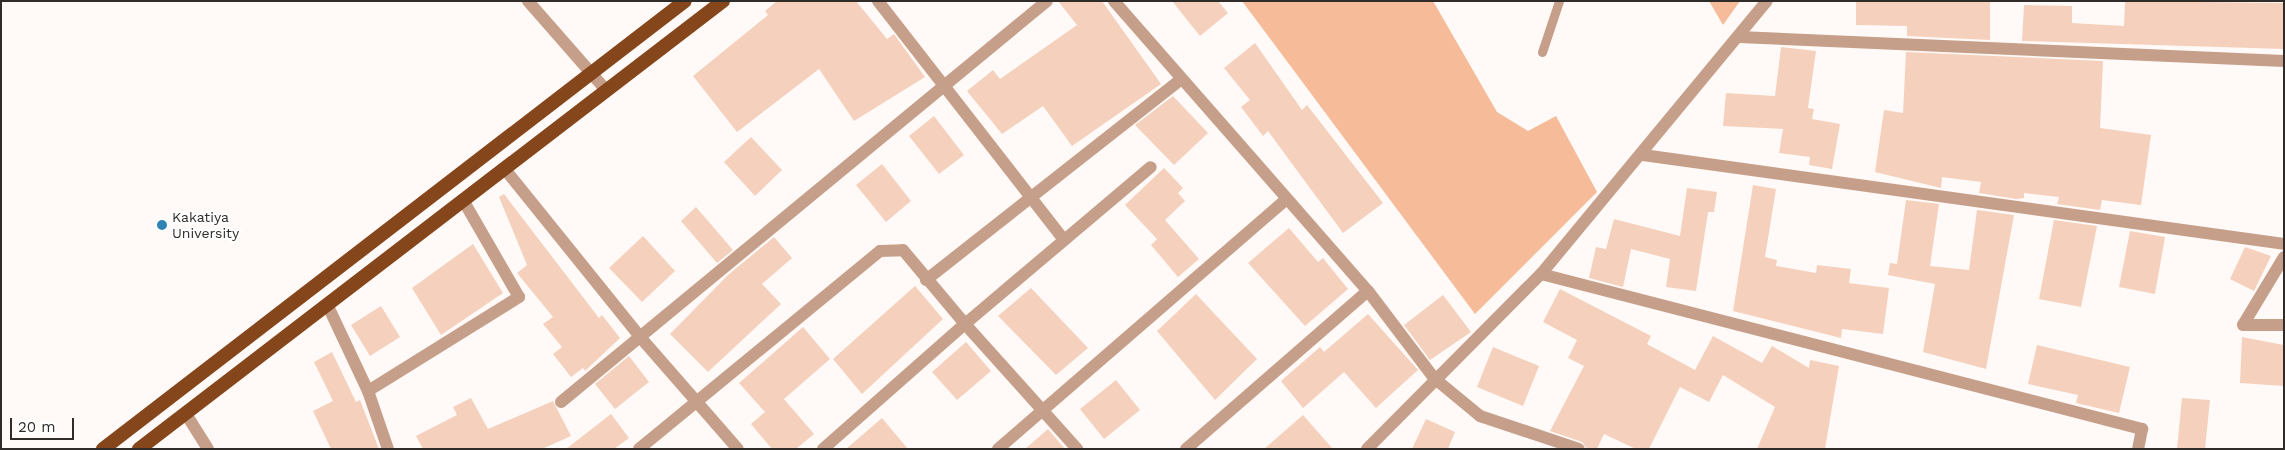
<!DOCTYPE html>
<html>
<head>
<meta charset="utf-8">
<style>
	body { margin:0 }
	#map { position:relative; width:2285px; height:450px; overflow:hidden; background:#fffaf7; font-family:"Work Sans",sans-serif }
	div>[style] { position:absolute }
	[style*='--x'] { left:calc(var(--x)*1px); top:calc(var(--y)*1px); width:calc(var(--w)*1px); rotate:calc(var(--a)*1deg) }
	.green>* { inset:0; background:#f6bb99 }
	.building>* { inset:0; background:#f5d1bd }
	.service>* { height:9px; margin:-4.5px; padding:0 4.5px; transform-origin:4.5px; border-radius:4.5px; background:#c69f8a }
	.minor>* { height:12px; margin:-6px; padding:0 6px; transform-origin:6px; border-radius:6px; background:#c69f8a }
	.trunk>* { height:14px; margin:-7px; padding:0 7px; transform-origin:7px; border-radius:7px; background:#85461c }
	.dots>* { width:14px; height:14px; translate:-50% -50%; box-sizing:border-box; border:2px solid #fff; border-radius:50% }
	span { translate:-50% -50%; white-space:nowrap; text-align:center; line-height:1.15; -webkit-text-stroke:4px #fff; paint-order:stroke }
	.poi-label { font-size:14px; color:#2f2c2a }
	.left { translate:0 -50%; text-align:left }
	.frame { position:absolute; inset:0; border:2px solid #2f2c2a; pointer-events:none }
	.scale { position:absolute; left:10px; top:418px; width:64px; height:22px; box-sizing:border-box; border:2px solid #2f2c2a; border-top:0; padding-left:6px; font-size:15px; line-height:18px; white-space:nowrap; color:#2f2c2a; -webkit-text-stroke:4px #fff; paint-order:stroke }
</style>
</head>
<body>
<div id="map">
	<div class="green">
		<i style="clip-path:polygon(1242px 1px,1433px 1px,1497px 112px,1528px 131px,1556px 116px,1597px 192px,1475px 314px)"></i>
		<i style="clip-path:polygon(1709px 1px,1740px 1px,1723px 25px)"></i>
	</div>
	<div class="building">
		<i style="clip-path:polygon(777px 1px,856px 1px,887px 39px,894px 34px,925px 77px,854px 121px,819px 69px,737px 132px,693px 76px,768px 15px,765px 11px)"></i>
		<i style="clip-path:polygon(1058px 1px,1102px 1px,1161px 84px,1072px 146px,1043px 106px,1002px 134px,967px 91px,993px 70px,1000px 79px,1077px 25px)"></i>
		<i style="clip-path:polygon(1172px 1px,1218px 1px,1228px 13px,1200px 36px)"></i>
		<i style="clip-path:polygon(1856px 1px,1990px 1px,1990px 40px,1907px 36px,1907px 26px,1856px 25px)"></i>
		<i style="clip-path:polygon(2125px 1px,2284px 3px,2284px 49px,2022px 41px,2024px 5px,2072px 6px,2072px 23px,2124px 26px)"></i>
		<i style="clip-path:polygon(1255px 43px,1302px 110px,1307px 105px,1383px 203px,1343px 233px,1268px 131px,1263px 136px,1241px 107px,1250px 100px,1224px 68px)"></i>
		<i style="clip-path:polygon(1781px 47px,1816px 51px,1808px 108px,1814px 109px,1812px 119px,1840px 124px,1832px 169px,1809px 165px,1810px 157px,1779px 153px,1783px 129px,1723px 126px,1726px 93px,1775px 96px)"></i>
		<i style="clip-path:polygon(1906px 52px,2103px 61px,2100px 128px,2151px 135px,2141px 205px,2102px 200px,2100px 210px,2057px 204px,2059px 197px,2024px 193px,2024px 198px,2016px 199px,1979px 193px,1981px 182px,1942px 177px,1941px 188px,1875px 172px,1884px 110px,1903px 113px)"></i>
		<i style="clip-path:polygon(1173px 96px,1208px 133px,1174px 165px,1135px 125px)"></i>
		<i style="clip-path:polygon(934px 116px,964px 155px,939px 174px,909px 136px)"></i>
		<i style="clip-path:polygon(751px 137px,782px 170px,755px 196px,724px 162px)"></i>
		<i style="clip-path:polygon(882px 164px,911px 201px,886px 222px,856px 185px)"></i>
		<i style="clip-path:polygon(1164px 168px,1183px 188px,1178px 193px,1185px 201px,1165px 220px,1199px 259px,1178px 277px,1151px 245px,1157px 239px,1125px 205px)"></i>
		<i style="clip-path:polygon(1753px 185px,1776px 189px,1765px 257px,1777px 260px,1776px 266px,1816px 273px,1817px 265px,1851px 269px,1849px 283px,1889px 288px,1883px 334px,1842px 329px,1841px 338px,1733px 311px)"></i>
		<i style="clip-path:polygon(1687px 188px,1717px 192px,1714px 212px,1708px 212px,1696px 291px,1666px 287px,1670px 259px,1631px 249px,1623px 287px,1589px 278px,1596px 247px,1606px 249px,1614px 219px,1680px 236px)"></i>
		<i style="clip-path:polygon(504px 194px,599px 318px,602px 315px,620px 338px,585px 371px,583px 368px,571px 377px,553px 354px,562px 347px,543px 324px,553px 317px,517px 273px,527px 265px,499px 197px)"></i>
		<i style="clip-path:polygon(1906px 200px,1939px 204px,1930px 266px,1969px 270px,1977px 210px,2014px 215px,1986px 369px,1923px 352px,1935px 284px,1888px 275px,1890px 263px,1897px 264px)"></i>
		<i style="clip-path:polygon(696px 207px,733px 250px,717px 263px,681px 221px)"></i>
		<i style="clip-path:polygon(2054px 220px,2097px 226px,2081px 307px,2039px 299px)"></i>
		<i style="clip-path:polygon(1289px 228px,1318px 262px,1323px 258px,1348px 289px,1305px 326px,1248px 263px)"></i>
		<i style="clip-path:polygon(2130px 231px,2165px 237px,2155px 294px,2119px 287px)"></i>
		<i style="clip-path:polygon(643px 236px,675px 271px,642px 302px,609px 268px)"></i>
		<i style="clip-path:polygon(774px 237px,792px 258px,762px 284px,781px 304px,708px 372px,670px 334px,728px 275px)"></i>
		<i style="clip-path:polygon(473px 244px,503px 293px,441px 335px,412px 288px)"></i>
		<i style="clip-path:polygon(2245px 247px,2271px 256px,2254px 291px,2230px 279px)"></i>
		<i style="clip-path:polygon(915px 286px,943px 319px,862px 394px,833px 359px)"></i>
		<i style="clip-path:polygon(1031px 288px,1088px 348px,1056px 375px,998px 316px)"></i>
		<i style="clip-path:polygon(1560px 289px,1651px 336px,1647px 344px,1695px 370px,1713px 336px,1762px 363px,1772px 346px,1809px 368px,1810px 360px,1839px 366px,1825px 449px,1757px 449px,1775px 407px,1723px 375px,1709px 402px,1680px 387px,1649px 449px,1636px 449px,1604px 434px,1597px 449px,1587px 449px,1582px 442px,1550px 431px,1584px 366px,1568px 358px,1577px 340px,1543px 322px)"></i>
		<i style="clip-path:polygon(1196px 294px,1257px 359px,1215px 400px,1157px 331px)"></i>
		<i style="clip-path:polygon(1443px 295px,1471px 332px,1430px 360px,1404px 325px)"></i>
		<i style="clip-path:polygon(381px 306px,400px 337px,370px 356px,351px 325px)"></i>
		<i style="clip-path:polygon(1368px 314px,1418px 370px,1376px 408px,1344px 372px,1303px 408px,1281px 381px,1320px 347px,1324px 352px)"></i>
		<i style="clip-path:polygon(803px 327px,830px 359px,784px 399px,814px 434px,796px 449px,772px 449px,751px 424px,765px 412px,739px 383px)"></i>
		<i style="clip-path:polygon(2242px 337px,2284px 345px,2284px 386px,2240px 383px)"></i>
		<i style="clip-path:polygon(966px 342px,991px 371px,957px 400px,932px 372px)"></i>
		<i style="clip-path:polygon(2037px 345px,2130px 367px,2119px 413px,2076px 403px,2078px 395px,2028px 384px)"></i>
		<i style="clip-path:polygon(1493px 347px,1539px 366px,1523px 406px,1477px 387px)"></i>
		<i style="clip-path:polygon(332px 352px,356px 402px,360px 400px,379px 449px,331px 449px,313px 411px,333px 401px,314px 362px)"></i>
		<i style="clip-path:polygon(629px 356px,649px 382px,615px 409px,595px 384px)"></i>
		<i style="clip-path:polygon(1116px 380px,1140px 410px,1104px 439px,1080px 409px)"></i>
		<i style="clip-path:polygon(471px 398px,488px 429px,553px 401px,571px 436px,542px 449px,423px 449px,416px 436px,457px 415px,453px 407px)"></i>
		<i style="clip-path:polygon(2182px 398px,2210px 400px,2205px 449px,2177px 449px)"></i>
		<i style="clip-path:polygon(611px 414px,629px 438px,614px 449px,566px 449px)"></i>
		<i style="clip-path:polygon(1303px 415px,1333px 449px,1264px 449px)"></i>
		<i style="clip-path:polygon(882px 418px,908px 449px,846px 449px)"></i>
		<i style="clip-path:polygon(1426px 419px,1455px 432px,1448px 449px,1412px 449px)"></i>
		<i style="clip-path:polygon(1048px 429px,1065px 449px,1025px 449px)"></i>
	</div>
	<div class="service">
		<i style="--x:1542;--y:52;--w:54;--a:-71.6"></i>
	</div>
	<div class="minor">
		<i style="--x:528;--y:1;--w:118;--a:48.8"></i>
		<i style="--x:878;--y:1;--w:303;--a:52.1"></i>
		<i style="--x:1114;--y:1;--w:386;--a:48.8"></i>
		<i style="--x:1368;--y:291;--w:109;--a:52.8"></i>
		<i style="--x:1434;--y:378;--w:60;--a:39.6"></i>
		<i style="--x:1480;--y:416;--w:104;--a:18.4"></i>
		<i style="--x:1739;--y:37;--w:546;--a:2.52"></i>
		<i style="--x:1643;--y:155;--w:647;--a:7.9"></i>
		<i style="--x:504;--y:168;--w:218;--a:51.1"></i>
		<i style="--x:641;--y:338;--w:147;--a:48.9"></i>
		<i style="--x:2284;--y:257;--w:79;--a:121.1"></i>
		<i style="--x:2243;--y:325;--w:41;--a:0"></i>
		<i style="--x:1541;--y:274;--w:621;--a:14.46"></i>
		<i style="--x:2142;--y:429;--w:20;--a:101"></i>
		<i style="--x:926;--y:280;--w:323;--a:-38.2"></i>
		<i style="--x:327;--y:304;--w:96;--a:64.8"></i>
		<i style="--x:368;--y:391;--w:61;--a:71"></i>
		<i style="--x:368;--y:391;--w:178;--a:-31.9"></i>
		<i style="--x:519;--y:297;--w:112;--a:-120"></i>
		<i style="--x:561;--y:402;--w:630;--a:-39.53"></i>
		<i style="--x:186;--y:414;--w:41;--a:57.8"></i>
		<i style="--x:639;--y:449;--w:312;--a:-39.4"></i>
		<i style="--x:880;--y:251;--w:23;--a:-2"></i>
		<i style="--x:903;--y:250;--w:97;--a:50"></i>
		<i style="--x:965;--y:324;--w:243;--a:-40.2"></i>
		<i style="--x:823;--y:449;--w:189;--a:-41.4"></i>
		<i style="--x:965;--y:324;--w:168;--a:48.1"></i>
		<i style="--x:998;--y:449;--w:382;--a:-40.9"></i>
		<i style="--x:1186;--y:449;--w:241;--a:-41"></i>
		<i style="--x:1367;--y:449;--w:247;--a:-45.2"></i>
		<i style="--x:1541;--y:274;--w:354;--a:-50.4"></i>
	</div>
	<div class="trunk">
		<i style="--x:103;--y:449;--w:734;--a:-37.59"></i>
		<i style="--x:139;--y:449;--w:736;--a:-37.49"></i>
	</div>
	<div class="dots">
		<i style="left:162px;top:225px;background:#3084b4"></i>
	</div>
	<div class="poi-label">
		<span class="left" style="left:172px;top:225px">Kakatiya<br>University</span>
	</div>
	<div class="frame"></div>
	<div class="scale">20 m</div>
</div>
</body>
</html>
